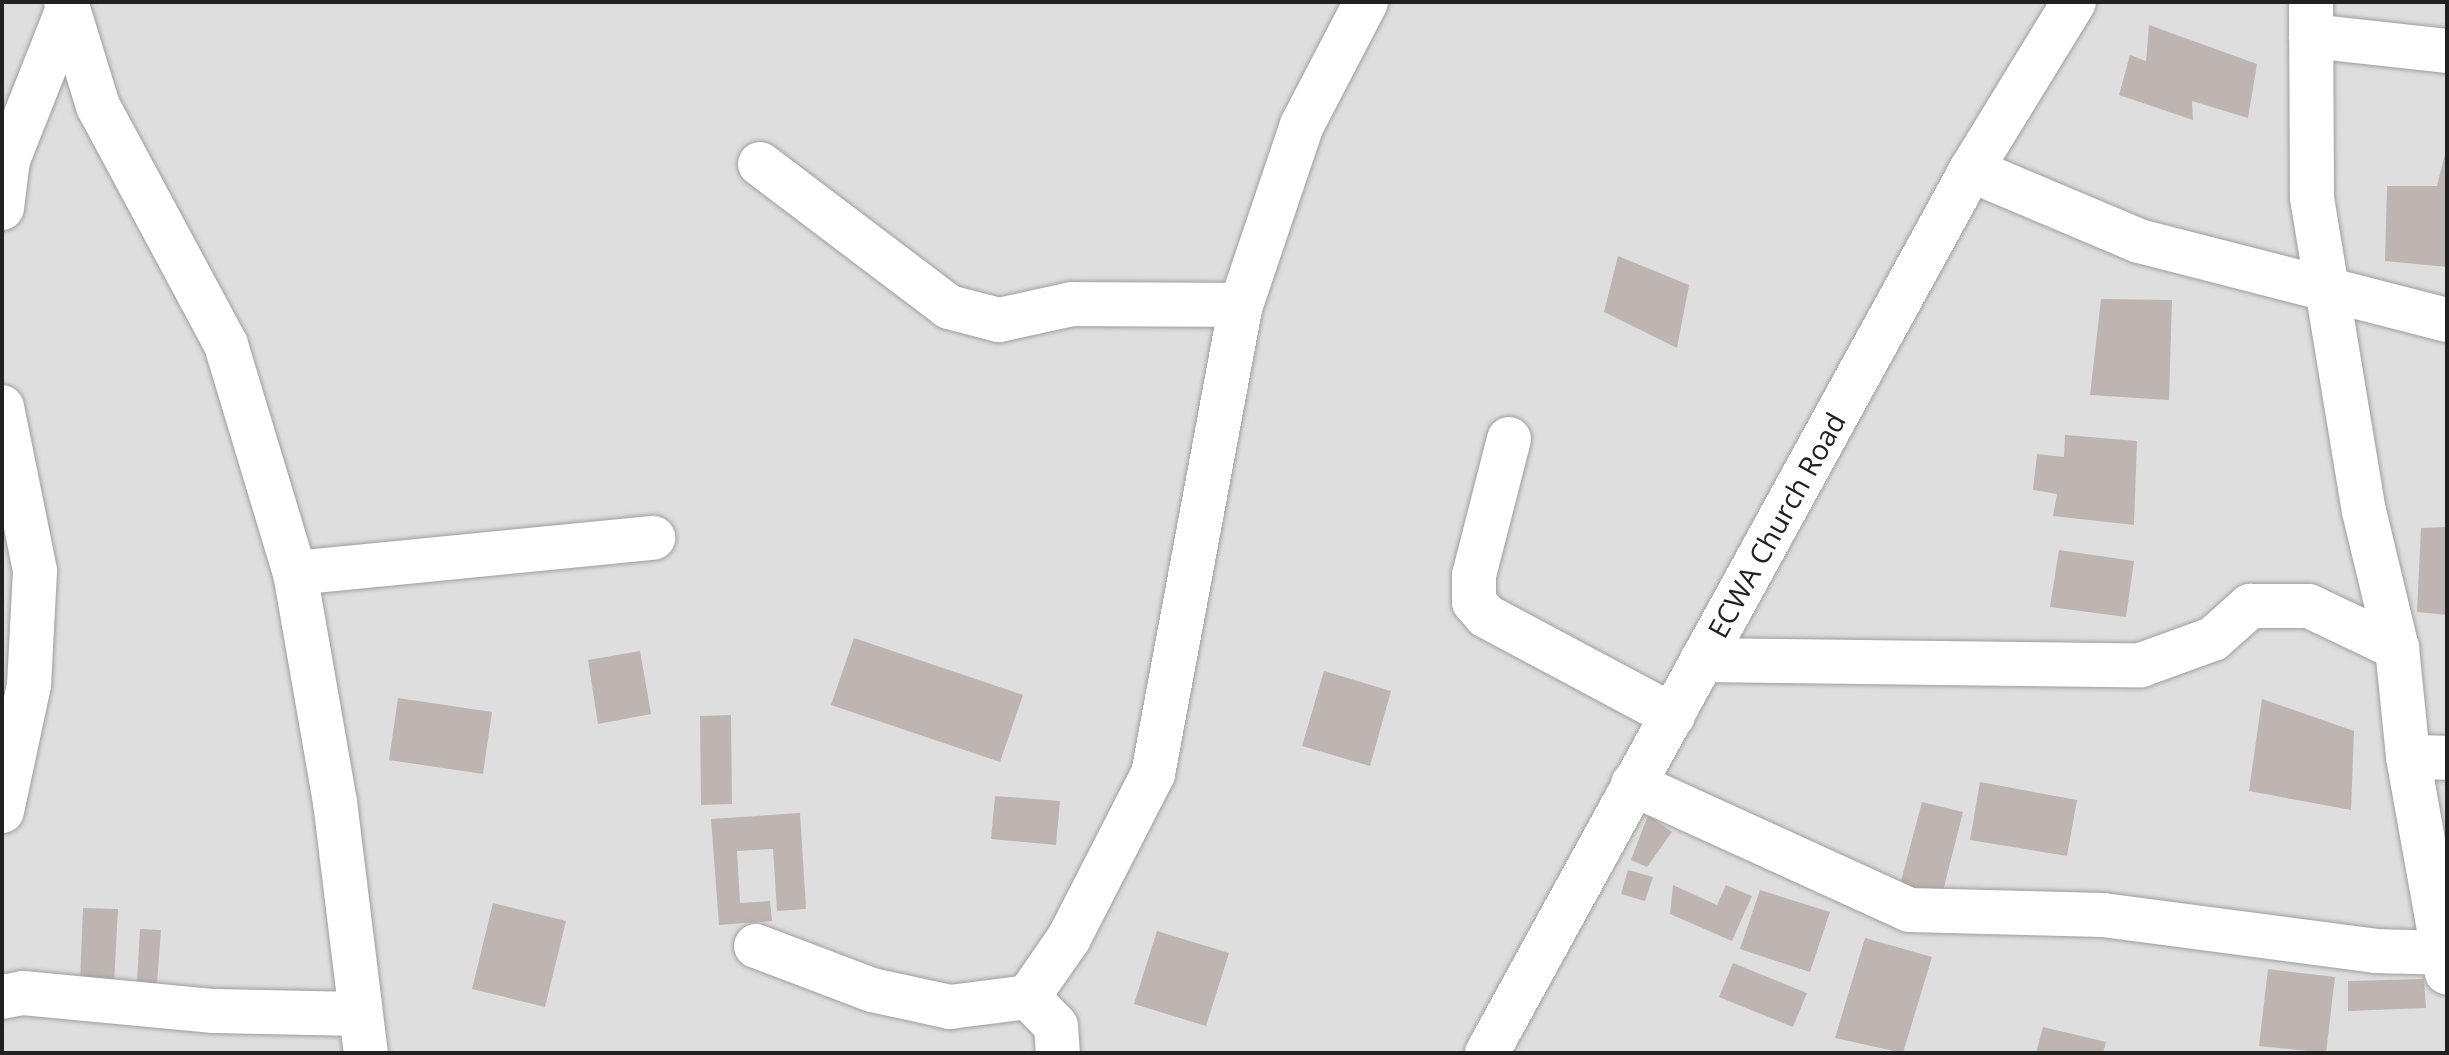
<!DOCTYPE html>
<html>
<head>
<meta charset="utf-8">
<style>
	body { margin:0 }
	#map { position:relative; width:2449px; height:1055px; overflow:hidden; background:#f0ede9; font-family:"Open Sans",sans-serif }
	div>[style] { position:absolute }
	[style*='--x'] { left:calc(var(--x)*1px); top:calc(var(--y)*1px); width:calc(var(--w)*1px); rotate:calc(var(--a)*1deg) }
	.residential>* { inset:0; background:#dfdede }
	.building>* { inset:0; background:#beb5b2 }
	.roads { filter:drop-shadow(0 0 2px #9e9e9e) drop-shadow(0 0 2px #9e9e9e) }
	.minor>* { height:44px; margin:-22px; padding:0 22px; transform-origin:22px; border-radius:22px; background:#fff }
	span { translate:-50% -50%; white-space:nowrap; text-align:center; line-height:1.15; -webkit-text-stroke:7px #fff; paint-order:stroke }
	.street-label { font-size:28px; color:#212121 }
	.frame { position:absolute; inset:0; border:4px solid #212121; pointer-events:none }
</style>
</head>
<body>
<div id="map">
	<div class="residential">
		<i style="clip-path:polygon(2px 2px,2447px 2px,2447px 1053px,2px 1053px)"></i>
	</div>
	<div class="building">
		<i style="clip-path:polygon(2149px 25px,2257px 64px,2248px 118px,2192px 101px,2193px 120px,2119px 95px,2130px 55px,2146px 61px)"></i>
		<i style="clip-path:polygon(2447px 146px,2447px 267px,2385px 261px,2387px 186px,2437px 186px)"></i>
		<i style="clip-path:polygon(1618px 256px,1689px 285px,1677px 348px,1604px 312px)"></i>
		<i style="clip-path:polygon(2101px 299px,2172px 300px,2169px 400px,2090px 395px)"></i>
		<i style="clip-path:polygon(2065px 435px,2137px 441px,2134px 525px,2053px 516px,2057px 494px,2033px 490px,2037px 454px,2064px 457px)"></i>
		<i style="clip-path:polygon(2447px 527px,2447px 615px,2417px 612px,2421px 528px)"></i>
		<i style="clip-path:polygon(2059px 550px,2134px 561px,2126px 617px,2050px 607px)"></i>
		<i style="clip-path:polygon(854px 638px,1023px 695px,1000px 762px,831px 705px)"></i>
		<i style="clip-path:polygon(640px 651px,651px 714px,598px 724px,588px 660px)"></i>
		<i style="clip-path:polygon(1324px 671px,1391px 691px,1370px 766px,1302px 746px)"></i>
		<i style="clip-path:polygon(398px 698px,492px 712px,483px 774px,389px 760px)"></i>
		<i style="clip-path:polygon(2262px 699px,2354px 731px,2351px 810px,2249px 791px)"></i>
		<i style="clip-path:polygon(731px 715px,732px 804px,701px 805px,700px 716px)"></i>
		<i style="clip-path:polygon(1980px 782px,2077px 800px,2067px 856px,1970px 840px)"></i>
		<i style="clip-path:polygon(995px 796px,1060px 801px,1056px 845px,991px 839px)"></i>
		<i style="clip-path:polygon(1922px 802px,1963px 812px,1942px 895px,1900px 885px)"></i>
		<i style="clip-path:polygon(800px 813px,806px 909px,777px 911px,773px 849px,737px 851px,740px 903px,770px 901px,772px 921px,719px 925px,711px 819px)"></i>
		<i style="clip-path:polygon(1648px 815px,1672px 832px,1647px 867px,1631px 860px)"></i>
		<i style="clip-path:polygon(1628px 870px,1653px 877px,1645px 901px,1621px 894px)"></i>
		<i style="clip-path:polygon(1673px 885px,1717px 905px,1726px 885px,1752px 896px,1732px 941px,1670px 914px)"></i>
		<i style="clip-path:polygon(1760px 890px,1830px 912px,1810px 972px,1740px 949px)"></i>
		<i style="clip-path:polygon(493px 903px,566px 921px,545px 1007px,472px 989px)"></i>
		<i style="clip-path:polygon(83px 908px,118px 909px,114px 984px,80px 983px)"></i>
		<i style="clip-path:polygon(140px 929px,161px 930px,157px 983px,137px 981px)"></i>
		<i style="clip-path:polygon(1157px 931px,1229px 953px,1206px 1026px,1134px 1004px)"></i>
		<i style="clip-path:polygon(1865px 938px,1932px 957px,1903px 1053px,1835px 1038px)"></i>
		<i style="clip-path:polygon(1733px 963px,1807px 993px,1793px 1027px,1719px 997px)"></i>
		<i style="clip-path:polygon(2268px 969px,2335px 977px,2326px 1053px,2259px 1046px)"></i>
		<i style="clip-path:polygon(2424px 979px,2426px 1008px,2348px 1011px,2348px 981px)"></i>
		<i style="clip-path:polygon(2043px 1027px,2106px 1042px,2103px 1053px,2036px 1053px)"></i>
	</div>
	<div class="roads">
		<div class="minor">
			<i style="--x:66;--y:2;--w:109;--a:72.9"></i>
			<i style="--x:98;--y:106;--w:271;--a:61.8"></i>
			<i style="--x:226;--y:345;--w:238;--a:73.2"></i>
			<i style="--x:295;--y:573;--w:232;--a:80.1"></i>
			<i style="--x:335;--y:802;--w:253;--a:83"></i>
			<i style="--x:2311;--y:2;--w:196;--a:89.7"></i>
			<i style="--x:2312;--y:198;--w:317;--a:80.6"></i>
			<i style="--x:2364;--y:511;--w:141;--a:76.5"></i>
			<i style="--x:2397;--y:648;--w:110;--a:84.2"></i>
			<i style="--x:2408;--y:757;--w:219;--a:79.8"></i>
			<i style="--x:2311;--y:36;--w:137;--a:6.3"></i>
			<i style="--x:760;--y:164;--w:237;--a:37.1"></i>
			<i style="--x:949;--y:307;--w:52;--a:14.6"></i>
			<i style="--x:999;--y:320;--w:75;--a:-12.4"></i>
			<i style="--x:1072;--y:304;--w:169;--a:0.3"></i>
			<i style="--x:1971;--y:170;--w:182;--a:22.9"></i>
			<i style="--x:2139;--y:241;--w:318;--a:14.4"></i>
			<i style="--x:2;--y:208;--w:48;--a:-82.9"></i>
			<i style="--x:8;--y:160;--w:160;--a:-68.4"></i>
			<i style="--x:2;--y:407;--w:167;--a:78.6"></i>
			<i style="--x:35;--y:571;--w:114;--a:93"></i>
			<i style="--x:29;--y:685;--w:129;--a:102.1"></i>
			<i style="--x:1509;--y:439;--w:140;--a:104.4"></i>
			<i style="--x:1474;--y:575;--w:27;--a:90"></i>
			<i style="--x:1474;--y:602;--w:18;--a:49"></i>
			<i style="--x:1486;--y:616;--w:212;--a:28.1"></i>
			<i style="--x:295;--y:573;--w:360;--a:-5.6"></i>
			<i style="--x:1702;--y:660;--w:439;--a:0.7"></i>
			<i style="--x:2141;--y:665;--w:77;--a:-19.9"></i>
			<i style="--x:2213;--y:639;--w:50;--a:-41.7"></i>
			<i style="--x:2250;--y:606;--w:59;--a:0"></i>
			<i style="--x:2309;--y:606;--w:98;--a:25.5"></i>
			<i style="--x:2408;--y:757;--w:39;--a:1"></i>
			<i style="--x:1633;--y:784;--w:303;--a:24.5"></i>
			<i style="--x:1909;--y:910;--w:194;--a:1.5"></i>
			<i style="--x:2103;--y:915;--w:275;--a:7.5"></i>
			<i style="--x:2376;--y:951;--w:69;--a:1.7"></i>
			<i style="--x:756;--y:946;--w:124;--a:20.8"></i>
			<i style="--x:872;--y:990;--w:80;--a:12.3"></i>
			<i style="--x:950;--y:1007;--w:79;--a:-7.3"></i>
			<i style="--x:1028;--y:997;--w:72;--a:-55.2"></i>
			<i style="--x:1069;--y:938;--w:184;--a:-62.9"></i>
			<i style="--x:1153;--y:774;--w:477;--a:-79.4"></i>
			<i style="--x:1241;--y:305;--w:190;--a:-71.3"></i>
			<i style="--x:1302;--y:125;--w:139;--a:-62.5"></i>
			<i style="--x:2;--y:997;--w:21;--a:-11"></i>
			<i style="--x:23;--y:993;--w:192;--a:5.4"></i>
			<i style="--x:214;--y:1011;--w:145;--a:1.2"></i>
			<i style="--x:1028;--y:997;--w:40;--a:46"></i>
			<i style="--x:1056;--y:1026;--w:27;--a:86"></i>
			<i style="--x:1487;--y:1053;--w:1007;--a:-61.27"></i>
			<i style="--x:1971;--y:170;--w:197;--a:-58.5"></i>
		</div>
	</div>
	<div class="street-label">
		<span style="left:1776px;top:525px;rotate:-61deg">ECWA Church Road</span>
	</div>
	<div class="frame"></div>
</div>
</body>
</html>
